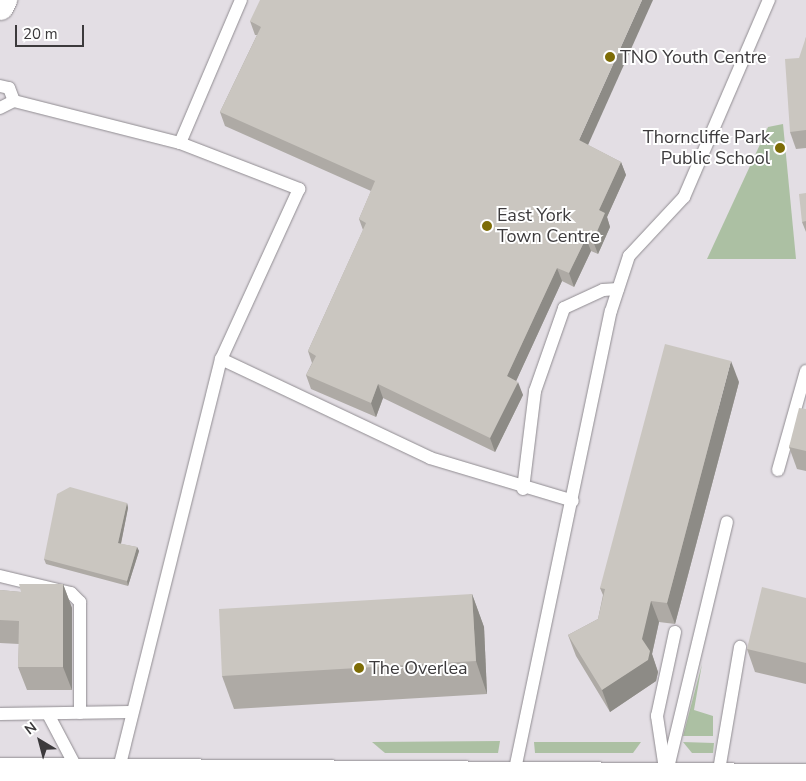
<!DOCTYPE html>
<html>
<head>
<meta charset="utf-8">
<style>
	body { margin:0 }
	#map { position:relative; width:806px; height:781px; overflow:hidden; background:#e3dee4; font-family:"Nunito Sans",sans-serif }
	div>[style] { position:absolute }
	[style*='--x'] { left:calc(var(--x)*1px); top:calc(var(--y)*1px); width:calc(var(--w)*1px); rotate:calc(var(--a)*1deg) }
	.green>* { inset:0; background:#acc0a3 }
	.roads { filter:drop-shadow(0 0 1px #908c91) drop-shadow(0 0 1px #908c91) }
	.lane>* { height:12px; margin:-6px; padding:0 6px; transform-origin:6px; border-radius:6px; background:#fff }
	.secondary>* { height:28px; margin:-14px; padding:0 14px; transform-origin:14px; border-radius:14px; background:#fff }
	.wall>* { inset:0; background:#aeaaa5 }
	.shaded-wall>* { inset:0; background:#8d8b86 }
	.building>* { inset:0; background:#cac6c0 }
	.dots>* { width:14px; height:14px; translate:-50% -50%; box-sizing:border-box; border:2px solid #fff; border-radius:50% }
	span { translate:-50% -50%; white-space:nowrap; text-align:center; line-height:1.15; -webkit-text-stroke:4px #fff; paint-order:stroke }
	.poi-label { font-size:18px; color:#3c3a3c }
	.left { translate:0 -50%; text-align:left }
	.right { translate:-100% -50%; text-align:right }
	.north { position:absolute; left:15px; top:716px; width:50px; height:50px; -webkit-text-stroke:4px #fff; paint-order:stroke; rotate:323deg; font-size:14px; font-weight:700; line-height:20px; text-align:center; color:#3c3a3c }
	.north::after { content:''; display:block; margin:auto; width:18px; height:22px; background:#3c3a3c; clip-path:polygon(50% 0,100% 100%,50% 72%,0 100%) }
	.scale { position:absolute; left:15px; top:25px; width:69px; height:22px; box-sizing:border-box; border:2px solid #3c3a3c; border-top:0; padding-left:6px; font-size:15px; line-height:18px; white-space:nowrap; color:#3c3a3c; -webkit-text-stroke:4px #fff; paint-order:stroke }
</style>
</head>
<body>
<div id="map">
	<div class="green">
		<i style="clip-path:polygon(783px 124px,796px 259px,707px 259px,768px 127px)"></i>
		<i style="clip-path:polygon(702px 664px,694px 710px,713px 716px,713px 736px,683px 736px)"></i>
		<i style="clip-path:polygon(500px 741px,498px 753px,385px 753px,372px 742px)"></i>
		<i style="clip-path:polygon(534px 742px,641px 742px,633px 753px,535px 753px)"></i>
		<i style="clip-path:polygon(683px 742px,714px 743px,713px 753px,692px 753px)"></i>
	</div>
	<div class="roads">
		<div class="lane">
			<i style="--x:0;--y:86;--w:9;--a:13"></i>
			<i style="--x:9;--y:88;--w:14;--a:69"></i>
			<i style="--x:0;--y:108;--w:16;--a:-27"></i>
			<i style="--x:14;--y:101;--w:171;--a:14.2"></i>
			<i style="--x:180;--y:143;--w:128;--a:21.1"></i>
			<i style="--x:299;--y:189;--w:187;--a:114.6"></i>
			<i style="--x:221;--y:359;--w:425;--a:104"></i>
			<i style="--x:180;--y:143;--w:155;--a:-66.9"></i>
			<i style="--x:221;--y:359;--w:231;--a:25.3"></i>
			<i style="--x:430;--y:458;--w:149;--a:16.7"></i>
			<i style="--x:778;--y:470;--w:103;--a:-74.2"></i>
			<i style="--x:523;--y:489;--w:99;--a:-83"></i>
			<i style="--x:535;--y:391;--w:88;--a:-70.7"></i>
			<i style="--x:564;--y:308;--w:43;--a:-24.8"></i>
			<i style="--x:603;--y:290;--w:15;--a:-4"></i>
			<i style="--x:0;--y:576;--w:73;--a:13.5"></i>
			<i style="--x:71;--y:593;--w:13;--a:45"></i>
			<i style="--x:80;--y:602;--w:111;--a:90"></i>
			<i style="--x:0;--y:714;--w:130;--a:-0.9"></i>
			<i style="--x:48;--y:714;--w:64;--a:62.2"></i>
			<i style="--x:665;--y:769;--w:54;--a:-98.6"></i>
			<i style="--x:657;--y:716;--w:86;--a:-77.9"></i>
			<i style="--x:514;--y:774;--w:473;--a:-78.2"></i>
			<i style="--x:611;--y:311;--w:58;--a:-71.9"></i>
			<i style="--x:629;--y:256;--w:81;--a:-47"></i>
			<i style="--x:684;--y:197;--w:215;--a:-66.7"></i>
			<i style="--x:666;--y:776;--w:261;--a:-76.5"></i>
			<i style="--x:718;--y:776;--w:131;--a:-80.3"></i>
		</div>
		<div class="secondary">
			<i style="--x:0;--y:6;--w:7;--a:-63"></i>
			<i style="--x:0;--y:772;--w:806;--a:0.43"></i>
		</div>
	</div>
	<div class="wall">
		<i style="clip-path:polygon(250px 21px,588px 145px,621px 162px,626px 175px,607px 217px,610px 227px,598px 254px,591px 251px,574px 287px,562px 281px,516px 381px,523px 395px,495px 452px,383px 398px,376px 417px,311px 389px,306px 375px,312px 363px,308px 351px,363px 230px,359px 219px,371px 191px,225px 126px,220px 112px,257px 35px,255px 35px)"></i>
		<i style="clip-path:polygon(806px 37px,806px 148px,796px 149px,790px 132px)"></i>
		<i style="clip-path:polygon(806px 193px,806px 232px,802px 222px)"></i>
		<i style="clip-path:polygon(739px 382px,675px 624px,659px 622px,652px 654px,658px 672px,656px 681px,610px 712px,576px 656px,568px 635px,598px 619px,603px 595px,600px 588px)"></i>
		<i style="clip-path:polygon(806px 409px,806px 471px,797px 469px,789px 447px)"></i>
		<i style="clip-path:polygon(127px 503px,128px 508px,121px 544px,137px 547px,139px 551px,128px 586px,46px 564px,44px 559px)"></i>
		<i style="clip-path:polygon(63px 584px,72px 608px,72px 690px,27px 690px,18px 667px,19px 644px,0 643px,0 590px,21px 592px)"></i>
		<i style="clip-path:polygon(472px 594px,484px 627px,487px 694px,234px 709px,222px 676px)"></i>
		<i style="clip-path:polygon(806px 598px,806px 684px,755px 672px,747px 649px)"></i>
	</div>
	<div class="shaded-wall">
		<i style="clip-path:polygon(642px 0,653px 0,584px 154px,579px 140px)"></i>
		<i style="clip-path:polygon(621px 162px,626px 175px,607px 217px,610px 227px,598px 254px,593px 241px,599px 210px)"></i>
		<i style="clip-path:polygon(586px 238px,591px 251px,574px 287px,569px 273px)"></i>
		<i style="clip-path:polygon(557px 268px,562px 281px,512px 390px,507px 376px)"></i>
		<i style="clip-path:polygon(731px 361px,739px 382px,675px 624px,667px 603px)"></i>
		<i style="clip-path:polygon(518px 382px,523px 395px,495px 452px,490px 438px)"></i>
		<i style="clip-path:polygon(378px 384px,383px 398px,376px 417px,371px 403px)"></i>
		<i style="clip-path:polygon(127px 503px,128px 508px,120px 548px,118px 543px)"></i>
		<i style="clip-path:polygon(137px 547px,139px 551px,128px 586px,127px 581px)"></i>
		<i style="clip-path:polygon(63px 584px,72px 608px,72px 690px,63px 667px)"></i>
		<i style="clip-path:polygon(472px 594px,484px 627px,487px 694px,476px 661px)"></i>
		<i style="clip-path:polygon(651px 601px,659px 622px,652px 654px,658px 672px,656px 681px,610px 712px,602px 690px)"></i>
	</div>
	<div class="building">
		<i style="clip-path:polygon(260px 0,642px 0,579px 140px,621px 162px,599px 210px,605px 213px,593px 241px,586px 238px,569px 273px,557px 268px,507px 376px,518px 382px,490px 438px,378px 384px,371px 403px,306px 375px,316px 356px,308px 351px,366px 223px,359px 219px,375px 181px,220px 112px,261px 27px,250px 21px)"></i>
		<i style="clip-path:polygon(806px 37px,806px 130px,790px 132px,785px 59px,799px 58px)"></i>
		<i style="clip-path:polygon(806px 193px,806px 221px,802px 222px,799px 194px)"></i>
		<i style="clip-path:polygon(665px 344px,731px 361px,667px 603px,651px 601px,642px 639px,650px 651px,648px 660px,602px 690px,568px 635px,598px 619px,605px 589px,600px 588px)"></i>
		<i style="clip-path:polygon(799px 408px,806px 409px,806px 451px,789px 447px)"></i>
		<i style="clip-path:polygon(70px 487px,127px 503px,118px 543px,137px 547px,127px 581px,44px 559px,57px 494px)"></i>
		<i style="clip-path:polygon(19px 584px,63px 584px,63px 667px,18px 667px,19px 621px,0 620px,0 590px,21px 592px)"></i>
		<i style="clip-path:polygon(762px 587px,806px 598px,806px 663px,747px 649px)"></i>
		<i style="clip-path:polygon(472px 594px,476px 661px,222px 676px,219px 609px)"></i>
	</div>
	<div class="dots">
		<i style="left:610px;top:57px;background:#7d6c06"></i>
		<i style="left:780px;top:148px;background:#7d6c06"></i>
		<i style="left:487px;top:226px;background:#7d6c06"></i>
		<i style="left:359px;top:668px;background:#7d6c06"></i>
	</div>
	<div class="poi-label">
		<span class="left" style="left:620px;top:57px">TNO Youth Centre</span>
		<span class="right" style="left:770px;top:148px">Thorncliffe Park<br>Public School</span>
		<span class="left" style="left:497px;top:226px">East York<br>Town Centre</span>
		<span class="left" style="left:369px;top:668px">The Overlea</span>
	</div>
	<div class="north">N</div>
	<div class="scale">20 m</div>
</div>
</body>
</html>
